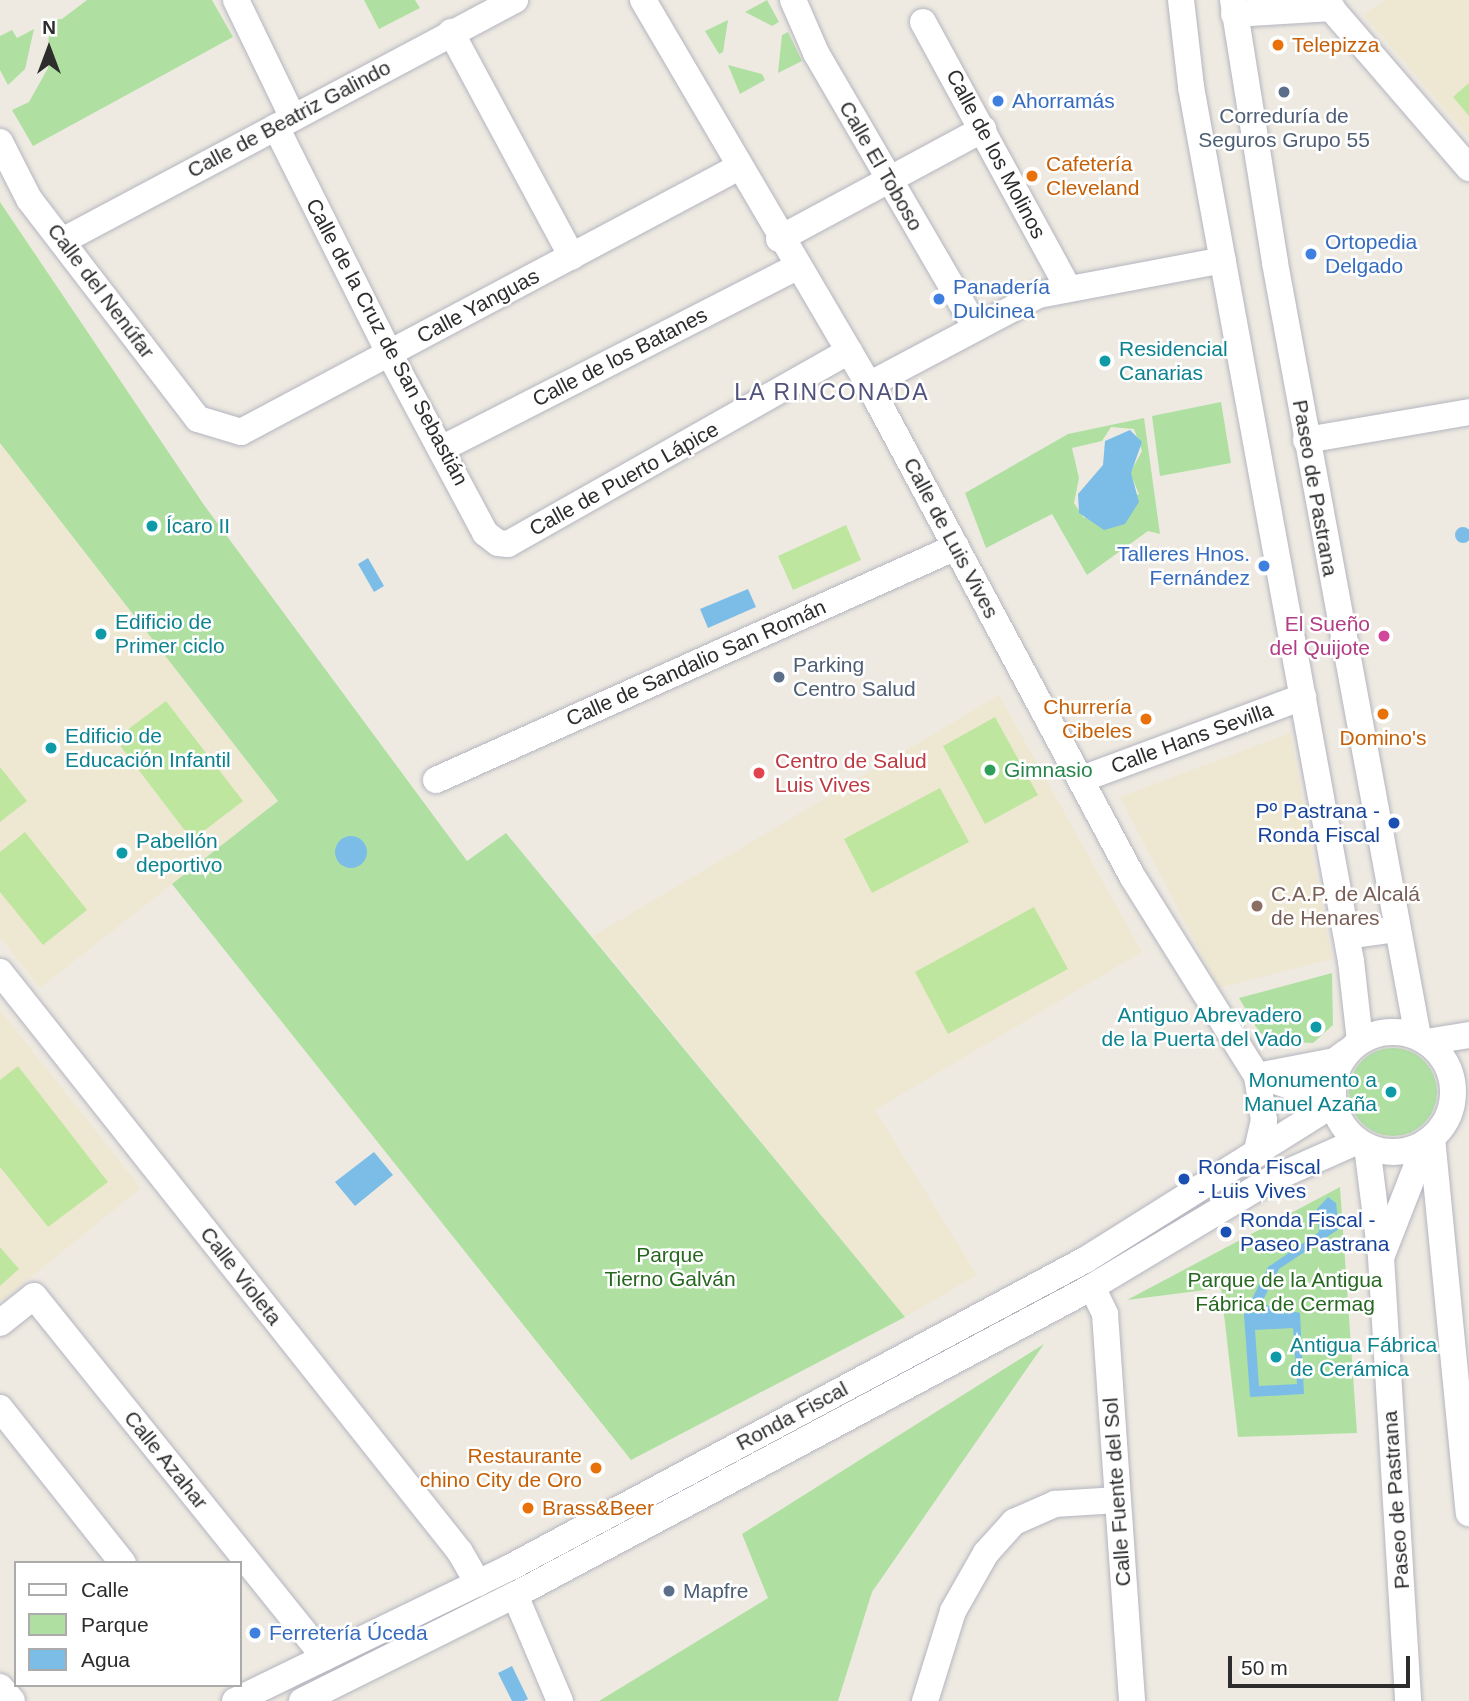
<!DOCTYPE html>
<html>
<head>
<meta charset="utf-8">
<style>
	body { margin:0 }
	#map { position:relative; width:1469px; height:1701px; overflow:hidden; background:#eeeae1; font-family:Arial,sans-serif }
	div>[style] { position:absolute }
	[style*='--x'] { left:calc(var(--x)*1px); top:calc(var(--y)*1px); width:calc(var(--w)*1px); rotate:calc(var(--a)*1deg) }
	.education>* { inset:0; background:#eee8d2 }
	.green>* { inset:0; background:#afe0a2 }
	.round { border-radius:50% }
	.pitch>* { inset:0; background:#bfe69f }
	.water>* { inset:0; background:#7cbde8 }
	.roads { filter:drop-shadow(0 0 2px #b4b5c0) drop-shadow(0 0 2px #b4b5c0) }
	.street>* { height:26px; margin:-13px; padding:0 13px; transform-origin:13px; border-radius:13px; background:#fff }
	.street>.ring { margin:-13px; padding:0; box-sizing:content-box; background:none; border:26px solid #fff; border-radius:50% }
	.dots>* { width:19px; height:19px; translate:-50% -50%; box-sizing:border-box; border:4px solid #fff; border-radius:50% }
	span { translate:-50% -50%; white-space:nowrap; text-align:center; line-height:1.15; -webkit-text-stroke:5px #fff; paint-order:stroke }
	.food-label { font-size:21px; color:#c56008 }
	.left { translate:0 -50%; text-align:left }
	.right { translate:-100% -50%; text-align:right }
	.shop-label { font-size:21px; color:#366cbe }
	.service-label { font-size:21px; color:#4e5e75 }
	.street-label { font-size:21px; color:#2d2d2d }
	.culture-label { font-size:21px; color:#0d838f }
	.hotel-label { font-size:21px; color:#b23c85 }
	.health-label { font-size:21px; color:#be3a42 }
	.leisure-label { font-size:21px; color:#27864d }
	.transit-label { font-size:21px; color:#164399 }
	.education-label { font-size:21px; color:#785e54 }
	.park-label { font-size:21px; color:#266820 }
	.neighbourhood-label { font-size:23px; color:#50527c; letter-spacing:2px }
	.legend { position:absolute; left:14px; top:1561px; width:228px; height:126px; box-sizing:border-box; background:#fff; border:2px solid #ababab; margin:0; padding:9px 12px; list-style:none; font-size:21px; color:#2d2d2d }
	.legend li { display:flex; align-items:center; gap:14px; height:35px }
	.legend b { width:35px; border:2px solid #ababab }
	.north { position:absolute; left:14px; top:14px; width:70px; height:70px; -webkit-text-stroke:5px #fff; paint-order:stroke; rotate:0deg; font-size:19px; font-weight:700; line-height:28px; text-align:center; color:#2d2d2d }
	.north::after { content:''; display:block; margin:auto; width:24px; height:32px; background:#2d2d2d; clip-path:polygon(50% 0,100% 100%,50% 72%,0 100%) }
	.scale { position:absolute; left:1228px; top:1656px; width:182px; height:32px; box-sizing:border-box; border:4px solid #2d2d2d; border-top:0; padding-left:9px; font-size:21px; line-height:24px; white-space:nowrap; color:#2d2d2d; -webkit-text-stroke:5px #fff; paint-order:stroke }
</style>
</head>
<body>
<div id="map">
	<div class="education">
		<i style="clip-path:polygon(1386px 0,1469px 0,1469px 137px,1363px 14px)"></i>
		<i style="clip-path:polygon(0 443px,278px 801px,40px 988px,0 937px)"></i>
		<i style="clip-path:polygon(999px 695px,1142px 952px,875px 1110px,977px 1275px,905px 1317px,593px 936px)"></i>
		<i style="clip-path:polygon(1290px 733px,1332px 959px,1219px 988px,1120px 797px)"></i>
		<i style="clip-path:polygon(0 1010px,141px 1188px,0 1302px)"></i>
	</div>
	<div class="green">
		<i style="clip-path:polygon(87px 0,212px 0,233px 37px,33px 146px,12px 110px,29px 102px,48px 68px,49px 20px,62px 19px)"></i>
		<i style="clip-path:polygon(364px 0,415px 0,420px 8px,379px 29px)"></i>
		<i style="clip-path:polygon(767px 0,779px 22px,772px 26px,745px 12px)"></i>
		<i style="clip-path:polygon(728px 20px,723px 52px,719px 54px,705px 31px)"></i>
		<i style="clip-path:polygon(34px 29px,25px 69px,8px 85px,0 70px,0 36px,12px 30px,17px 38px)"></i>
		<i style="clip-path:polygon(788px 32px,802px 61px,778px 73px,782px 35px)"></i>
		<i style="clip-path:polygon(728px 65px,762px 74px,765px 80px,740px 94px)"></i>
		<i style="clip-path:polygon(0 202px,204px 505px,467px 861px,506px 833px,905px 1317px,631px 1460px,172px 884px,278px 801px,0 443px)"></i>
		<i style="clip-path:polygon(1221px 402px,1231px 463px,1160px 476px,1152px 416px)"></i>
		<i style="clip-path:polygon(evenodd,1144px 418px,1160px 534px,1148px 531px,1087px 575px,1052px 514px,986px 548px,965px 493px,1068px 434px,1144px 418px,1111px 427px,1134px 429px,1142px 451px,1130px 473px,1139px 494px,1084px 518px,1074px 503px,1079px 478px,1072px 448px,1102px 441px,1111px 427px)"></i>
		<i style="clip-path:polygon(1332px 973px,1333px 1025px,1313px 1043px,1275px 1041px,1259px 1032px,1239px 998px)"></i>
		<i class="round" style="left:1349px;top:1048px;width:88px;height:88px"></i>
		<i style="clip-path:polygon(1340px 1187px,1357px 1433px,1238px 1437px,1221px 1288px,1127px 1300px)"></i>
		<i style="clip-path:polygon(1044px 1344px,872px 1592px,838px 1701px,599px 1701px,768px 1598px,742px 1534px)"></i>
	</div>
	<div class="pitch">
		<i style="clip-path:polygon(1469px 83px,1469px 116px,1453px 97px)"></i>
		<i style="clip-path:polygon(846px 525px,861px 560px,793px 590px,778px 556px)"></i>
		<i style="clip-path:polygon(166px 701px,243px 801px,192px 840px,115px 739px)"></i>
		<i style="clip-path:polygon(995px 717px,1038px 795px,985px 824px,943px 746px)"></i>
		<i style="clip-path:polygon(0 767px,27px 801px,0 822px)"></i>
		<i style="clip-path:polygon(940px 788px,969px 842px,872px 893px,844px 839px)"></i>
		<i style="clip-path:polygon(25px 832px,87px 910px,43px 945px,0 892px,0 852px)"></i>
		<i style="clip-path:polygon(1034px 907px,1068px 969px,948px 1034px,915px 972px)"></i>
		<i style="clip-path:polygon(18px 1066px,108px 1182px,48px 1227px,0 1167px,0 1080px)"></i>
		<i style="clip-path:polygon(0 1247px,19px 1269px,0 1286px)"></i>
	</div>
	<div class="water">
		<i style="clip-path:polygon(1130px 430px,1142px 442px,1131px 473px,1139px 502px,1125px 524px,1104px 530px,1079px 513px,1078px 494px,1103px 465px,1105px 441px)"></i>
		<i class="round" style="left:1455px;top:527px;width:16px;height:16px"></i>
		<i style="clip-path:polygon(368px 558px,384px 586px,374px 592px,358px 564px)"></i>
		<i style="clip-path:polygon(748px 589px,756px 607px,708px 628px,700px 609px)"></i>
		<i class="round" style="left:335px;top:836px;width:32px;height:32px"></i>
		<i style="clip-path:polygon(374px 1152px,393px 1175px,355px 1206px,335px 1182px)"></i>
		<i style="clip-path:polygon(evenodd,1328px 1197px,1336px 1203px,1339px 1229px,1279px 1269px,1261px 1304px,1300px 1313px,1304px 1394px,1250px 1397px,1244px 1315px,1268px 1267px,1319px 1232px,1317px 1209px,1328px 1197px,1293px 1328px,1297px 1384px,1259px 1386px,1255px 1330px,1293px 1328px)"></i>
		<i style="clip-path:polygon(512px 1666px,528px 1699px,524px 1701px,512px 1701px,498px 1673px)"></i>
	</div>
	<div class="roads">
		<div class="street">
			<i style="--x:236;--y:0;--w:131;--a:64.2"></i>
			<i style="--x:643;--y:0;--w:446;--a:59.6"></i>
			<i style="--x:869;--y:385;--w:557;--a:61.82"></i>
			<i style="--x:1132;--y:876;--w:236;--a:58"></i>
			<i style="--x:1257;--y:1076;--w:45;--a:81"></i>
			<i style="--x:1264;--y:1120;--w:36;--a:103"></i>
			<i style="--x:793;--y:0;--w:58;--a:66.5"></i>
			<i style="--x:816;--y:53;--w:318;--a:59.8"></i>
			<i style="--x:1181;--y:0;--w:88;--a:83.4"></i>
			<i style="--x:1191;--y:87;--w:889;--a:79.63"></i>
			<i style="--x:1351;--y:961;--w:81;--a:83.6"></i>
			<i style="--x:1233;--y:0;--w:266;--a:80.9"></i>
			<i style="--x:1275;--y:263;--w:787;--a:79.53"></i>
			<i style="--x:1324;--y:0;--w:222;--a:49.2"></i>
			<i style="--x:1234;--y:14;--w:98;--a:-3.5"></i>
			<i style="--x:923;--y:22;--w:303;--a:61.4"></i>
			<i style="--x:451;--y:32;--w:255;--a:61.7"></i>
			<i style="--x:276;--y:127;--w:253;--a:63.4"></i>
			<i style="--x:389;--y:353;--w:204;--a:61.9"></i>
			<i style="--x:485;--y:533;--w:16;--a:38"></i>
			<i style="--x:498;--y:543;--w:10;--a:6"></i>
			<i style="--x:508;--y:544;--w:392;--a:-29.5"></i>
			<i style="--x:0;--y:142;--w:64;--a:63"></i>
			<i style="--x:29;--y:199;--w:277;--a:52.5"></i>
			<i style="--x:198;--y:419;--w:45;--a:16.8"></i>
			<i style="--x:241;--y:432;--w:562;--a:-28.02"></i>
			<i style="--x:779;--y:239;--w:232;--a:-28.3"></i>
			<i style="--x:64;--y:240;--w:511;--a:-28.02"></i>
			<i style="--x:869;--y:385;--w:191;--a:-28"></i>
			<i style="--x:1038;--y:295;--w:188;--a:-10.7"></i>
			<i style="--x:1306;--y:440;--w:165;--a:-9.7"></i>
			<i style="--x:443;--y:448;--w:397;--a:-27.1"></i>
			<i style="--x:1082;--y:779;--w:236;--a:-20.4"></i>
			<i style="--x:436;--y:780;--w:570;--a:-24.14"></i>
			<i style="--x:1347;--y:936;--w:49;--a:-8.1"></i>
			<i style="--x:0;--y:972;--w:740;--a:51.58"></i>
			<i style="--x:460;--y:1552;--w:36;--a:60"></i>
			<i class="ring" style="left:1333px;top:1032px;width:94px;height:94px"></i>
			<i style="--x:1426;--y:1042;--w:44;--a:-9.2"></i>
			<i style="--x:1257;--y:1076;--w:79;--a:-10.9"></i>
			<i style="--x:1335;--y:1061;--w:15;--a:-37"></i>
			<i style="--x:1269;--y:1079;--w:66;--a:18.4"></i>
			<i style="--x:1432;--y:1138;--w:377;--a:84.4"></i>
			<i style="--x:1367;--y:1146;--w:112;--a:82.8"></i>
			<i style="--x:1381;--y:1257;--w:445;--a:86.5"></i>
			<i style="--x:1382;--y:1255;--w:121;--a:-68.7"></i>
			<i style="--x:1092;--y:1287;--w:30;--a:64"></i>
			<i style="--x:1105;--y:1314;--w:388;--a:86"></i>
			<i style="--x:0;--y:1323;--w:43;--a:-38.5"></i>
			<i style="--x:34;--y:1296;--w:464;--a:51.2"></i>
			<i style="--x:0;--y:1408;--w:198;--a:51.6"></i>
			<i style="--x:515;--y:1595;--w:115;--a:67"></i>
			<i style="--x:0;--y:1687;--w:18;--a:49"></i>
			<i style="--x:235;--y:1701;--w:307;--a:-25.9"></i>
			<i style="--x:511;--y:1567;--w:651;--a:-28.14"></i>
			<i style="--x:1085;--y:1260;--w:294;--a:-32.1"></i>
			<i style="--x:302;--y:1701;--w:238;--a:-26.5"></i>
			<i style="--x:515;--y:1595;--w:654;--a:-28.09"></i>
			<i style="--x:1092;--y:1287;--w:208;--a:-31"></i>
			<i style="--x:1270;--y:1180;--w:96;--a:-23.9"></i>
			<i style="--x:925;--y:1701;--w:94;--a:-72.7"></i>
			<i style="--x:953;--y:1611;--w:67;--a:-60.4"></i>
			<i style="--x:986;--y:1553;--w:42;--a:-47.9"></i>
			<i style="--x:1014;--y:1522;--w:45;--a:-23.7"></i>
			<i style="--x:1055;--y:1504;--w:62;--a:-3.7"></i>
		</div>
	</div>
	<div class="dots">
		<i style="left:1278px;top:45px;background:#e8710a"></i>
		<i style="left:1284px;top:92px;background:#5c6f8a"></i>
		<i style="left:998px;top:101px;background:#3f7fe0"></i>
		<i style="left:1032px;top:176px;background:#e8710a"></i>
		<i style="left:1311px;top:254px;background:#3f7fe0"></i>
		<i style="left:939px;top:299px;background:#3f7fe0"></i>
		<i style="left:1105px;top:361px;background:#0f9aa8"></i>
		<i style="left:152px;top:526px;background:#0f9aa8"></i>
		<i style="left:1264px;top:566px;background:#3f7fe0"></i>
		<i style="left:101px;top:634px;background:#0f9aa8"></i>
		<i style="left:1384px;top:636px;background:#d1479c"></i>
		<i style="left:779px;top:677px;background:#5c6f8a"></i>
		<i style="left:1383px;top:714px;background:#e8710a"></i>
		<i style="left:1146px;top:719px;background:#e8710a"></i>
		<i style="left:51px;top:748px;background:#0f9aa8"></i>
		<i style="left:990px;top:770px;background:#2e9e5b"></i>
		<i style="left:759px;top:773px;background:#e0444e"></i>
		<i style="left:1394px;top:823px;background:#1a4fb4"></i>
		<i style="left:122px;top:853px;background:#0f9aa8"></i>
		<i style="left:1257px;top:906px;background:#8d6e63"></i>
		<i style="left:1316px;top:1027px;background:#0f9aa8"></i>
		<i style="left:1391px;top:1092px;background:#0f9aa8"></i>
		<i style="left:1184px;top:1179px;background:#1a4fb4"></i>
		<i style="left:1226px;top:1232px;background:#1a4fb4"></i>
		<i style="left:1276px;top:1357px;background:#0f9aa8"></i>
		<i style="left:596px;top:1468px;background:#e8710a"></i>
		<i style="left:528px;top:1508px;background:#e8710a"></i>
		<i style="left:669px;top:1591px;background:#5c6f8a"></i>
		<i style="left:255px;top:1633px;background:#3f7fe0"></i>
	</div>
	<div class="food-label">
		<span class="left" style="left:1292px;top:45px">Telepizza</span>
		<span class="left" style="left:1046px;top:176px">Cafetería<br>Cleveland</span>
		<span class="right" style="left:1132px;top:719px">Churrería<br>Cibeles</span>
		<span style="left:1383px;top:738px">Domino's</span>
		<span class="right" style="left:582px;top:1468px">Restaurante<br>chino City de Oro</span>
		<span class="left" style="left:542px;top:1508px">Brass&amp;Beer</span>
	</div>
	<div class="shop-label">
		<span class="left" style="left:1012px;top:101px">Ahorramás</span>
		<span class="left" style="left:1325px;top:254px">Ortopedia<br>Delgado</span>
		<span class="left" style="left:953px;top:299px">Panadería<br>Dulcinea</span>
		<span class="right" style="left:1250px;top:566px">Talleres Hnos.<br>Fernández</span>
		<span class="left" style="left:269px;top:1633px">Ferretería Úceda</span>
	</div>
	<div class="service-label">
		<span style="left:1284px;top:128px">Correduría de<br>Seguros Grupo 55</span>
		<span class="left" style="left:793px;top:677px">Parking<br>Centro Salud</span>
		<span class="left" style="left:683px;top:1591px">Mapfre</span>
	</div>
	<div class="street-label">
		<span style="left:289px;top:119px;rotate:-28deg">Calle de Beatriz Galindo</span>
		<span style="left:996px;top:154px;rotate:62deg">Calle de los Molinos</span>
		<span style="left:881px;top:166px;rotate:60deg">Calle El Toboso</span>
		<span style="left:101px;top:291px;rotate:53deg">Calle del Nenúfar</span>
		<span style="left:478px;top:306px;rotate:-28deg">Calle Yanguas</span>
		<span style="left:387px;top:342px;rotate:62deg">Calle de la Cruz de San Sebastián</span>
		<span style="left:620px;top:357px;rotate:-27deg">Calle de los Batanes</span>
		<span style="left:624px;top:479px;rotate:-29deg">Calle de Puerto Lápice</span>
		<span style="left:1315px;top:488px;rotate:80deg">Paseo de Pastrana</span>
		<span style="left:951px;top:538px;rotate:62deg">Calle de Luis Vives</span>
		<span style="left:696px;top:663px;rotate:-24deg">Calle de Sandalio San Román</span>
		<span style="left:1192px;top:738px;rotate:-20deg">Calle Hans Sevilla</span>
		<span style="left:241px;top:1276px;rotate:52deg">Calle Violeta</span>
		<span style="left:792px;top:1416px;rotate:-28deg">Ronda Fiscal</span>
		<span style="left:166px;top:1460px;rotate:51deg">Calle Azahar</span>
		<span style="left:1117px;top:1492px;rotate:-94deg">Calle Fuente del Sol</span>
		<span style="left:1396px;top:1500px;rotate:-94deg">Paseo de Pastrana</span>
	</div>
	<div class="culture-label">
		<span class="left" style="left:1119px;top:361px">Residencial<br>Canarias</span>
		<span class="left" style="left:166px;top:526px">Ícaro II</span>
		<span class="left" style="left:115px;top:634px">Edificio de<br>Primer ciclo</span>
		<span class="left" style="left:65px;top:748px">Edificio de<br>Educación Infantil</span>
		<span class="left" style="left:136px;top:853px">Pabellón<br>deportivo</span>
		<span class="right" style="left:1302px;top:1027px">Antiguo Abrevadero<br>de la Puerta del Vado</span>
		<span class="right" style="left:1377px;top:1092px">Monumento a<br>Manuel Azaña</span>
		<span class="left" style="left:1290px;top:1357px">Antigua Fábrica<br>de Cerámica</span>
	</div>
	<div class="hotel-label">
		<span class="right" style="left:1370px;top:636px">El Sueño<br>del Quijote</span>
	</div>
	<div class="health-label">
		<span class="left" style="left:775px;top:773px">Centro de Salud<br>Luis Vives</span>
	</div>
	<div class="leisure-label">
		<span class="left" style="left:1004px;top:770px">Gimnasio</span>
	</div>
	<div class="transit-label">
		<span class="right" style="left:1380px;top:823px">Pº Pastrana -<br>Ronda Fiscal</span>
		<span class="left" style="left:1198px;top:1179px">Ronda Fiscal<br>- Luis Vives</span>
		<span class="left" style="left:1240px;top:1232px">Ronda Fiscal -<br>Paseo Pastrana</span>
	</div>
	<div class="education-label">
		<span class="left" style="left:1271px;top:906px">C.A.P. de Alcalá<br>de Henares</span>
	</div>
	<div class="park-label">
		<span style="left:670px;top:1267px">Parque<br>Tierno Galván</span>
		<span style="left:1285px;top:1292px">Parque de la Antigua<br>Fábrica de Cermag</span>
	</div>
	<div class="neighbourhood-label">
		<span style="left:832px;top:392px">LA RINCONADA</span>
	</div>
	<ul class="legend">
	<li><b style="height:9px;background:#fff"></b>Calle</li>
	<li><b style="height:19px;background:#afe0a2"></b>Parque</li>
	<li><b style="height:19px;background:#7cbde8"></b>Agua</li>
	</ul>
	<div class="north">N</div>
	<div class="scale">50 m</div>
</div>
</body>
</html>
